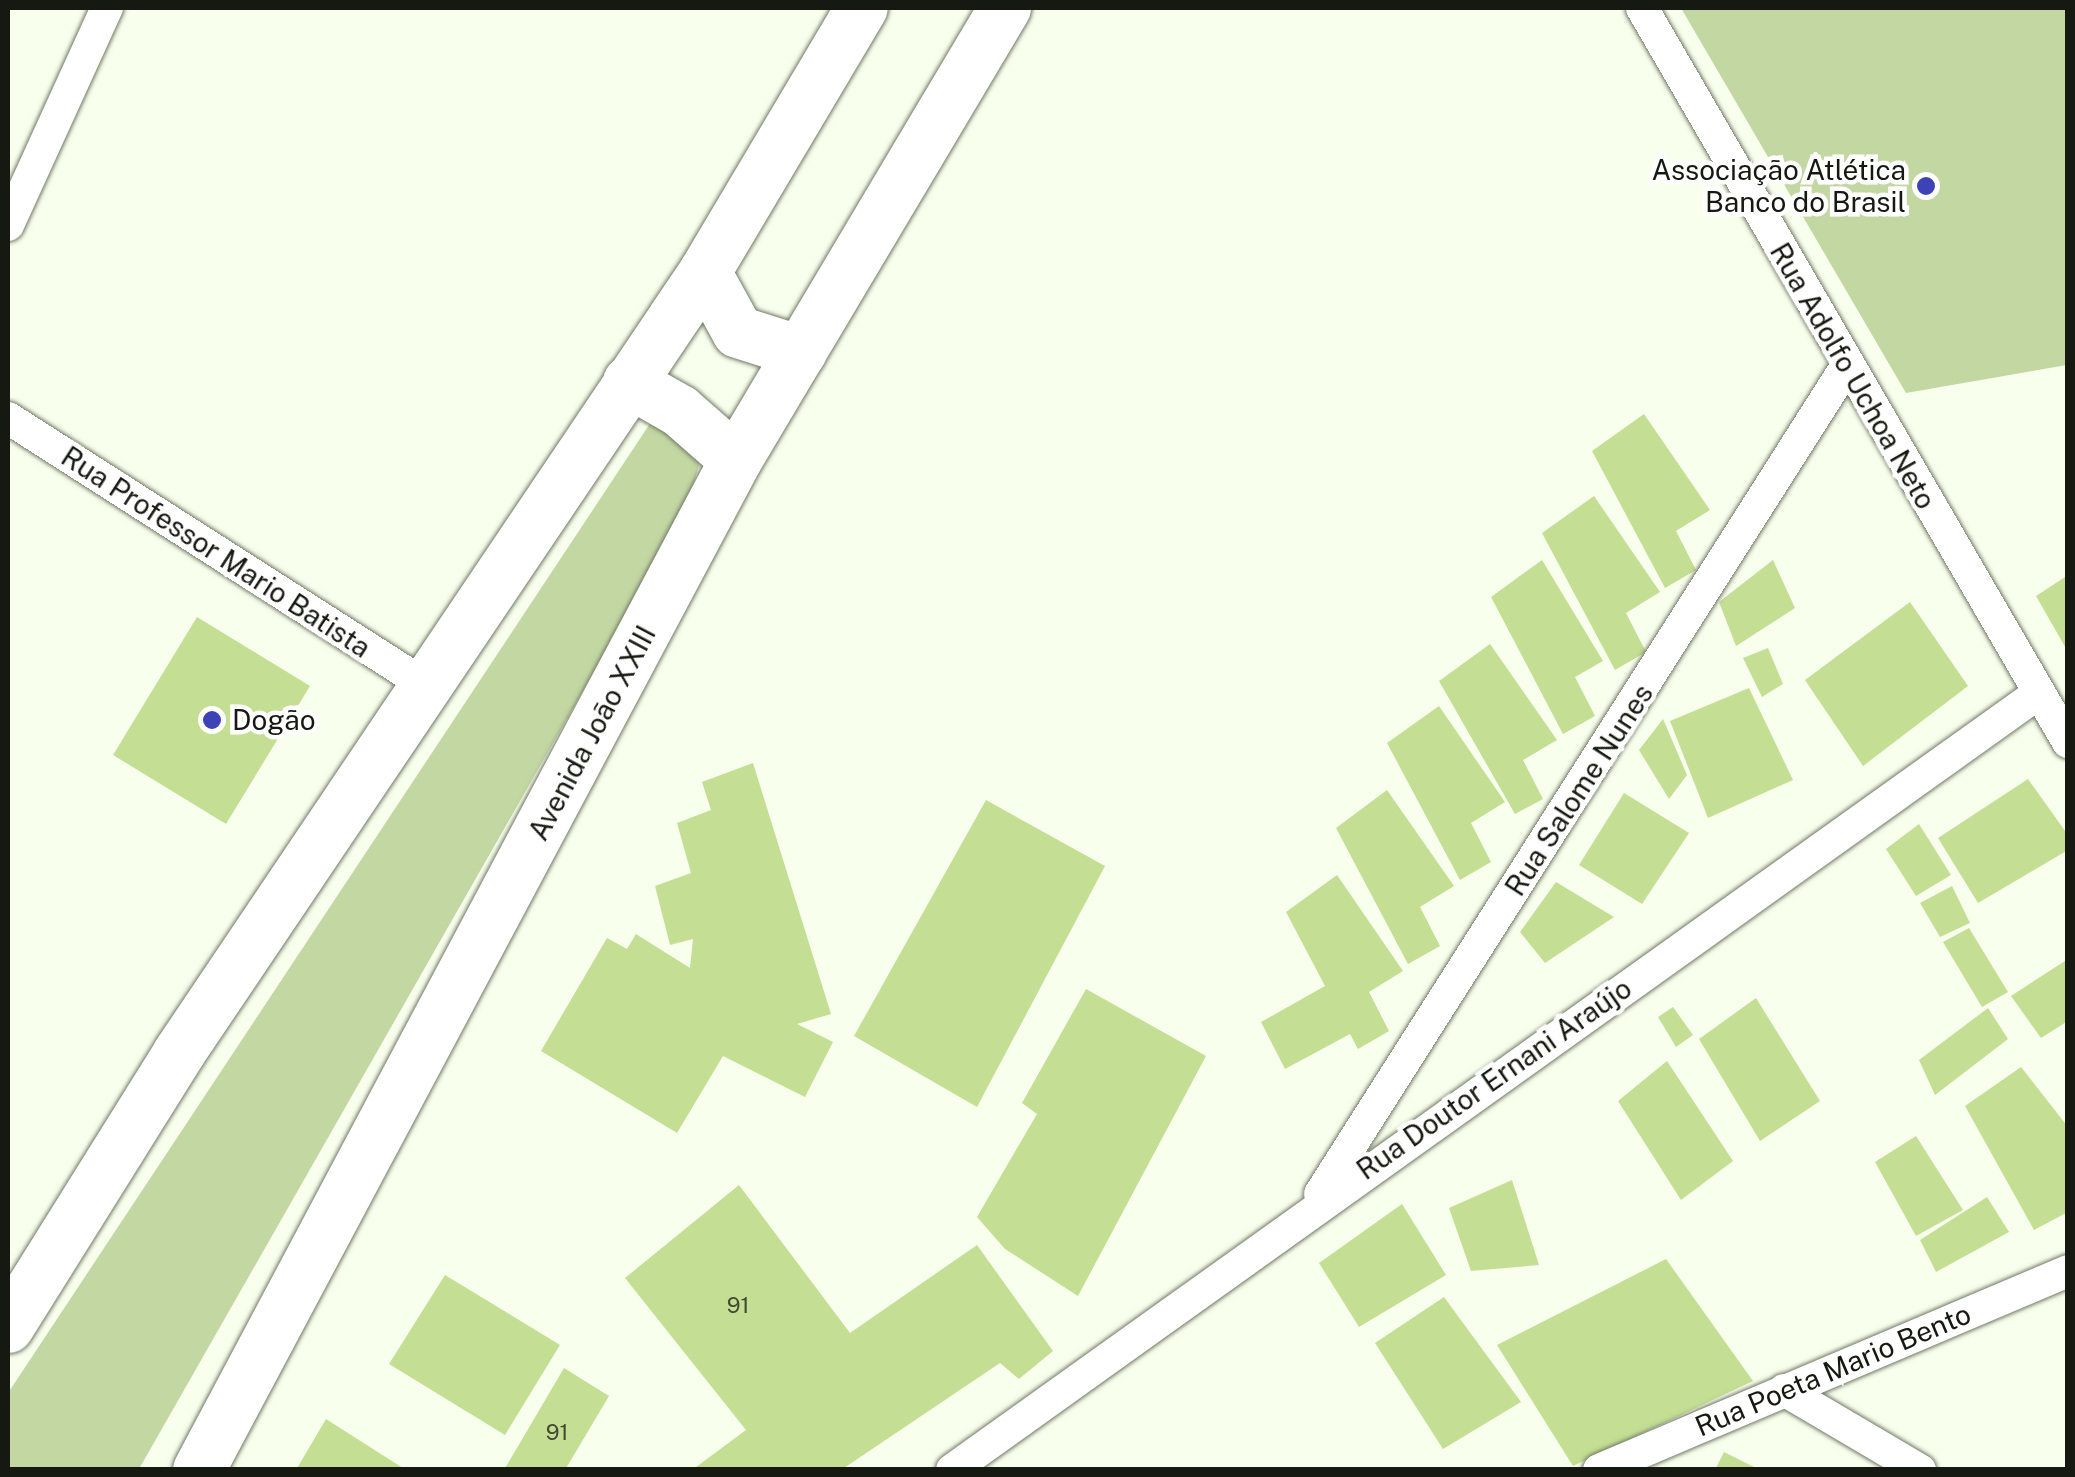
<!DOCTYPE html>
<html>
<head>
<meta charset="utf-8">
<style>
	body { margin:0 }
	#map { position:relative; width:2075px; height:1477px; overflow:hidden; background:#f8ffed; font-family:"Public Sans",sans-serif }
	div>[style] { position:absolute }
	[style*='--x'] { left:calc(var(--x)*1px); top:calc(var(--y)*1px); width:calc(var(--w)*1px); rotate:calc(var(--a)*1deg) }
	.green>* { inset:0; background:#c3d7a3 }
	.building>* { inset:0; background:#c4df94 }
	.roads { filter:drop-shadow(0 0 2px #717966) drop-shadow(0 0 2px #717966) }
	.street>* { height:32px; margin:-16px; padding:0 16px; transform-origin:16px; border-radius:16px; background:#fff }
	.primary>* { height:52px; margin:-26px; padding:0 26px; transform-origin:26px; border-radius:26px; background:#fff }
	.dots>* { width:28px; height:28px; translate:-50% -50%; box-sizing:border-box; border:5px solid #fff; border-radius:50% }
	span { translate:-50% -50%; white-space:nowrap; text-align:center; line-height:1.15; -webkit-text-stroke:9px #fff; paint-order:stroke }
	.number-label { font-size:22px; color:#424a32 }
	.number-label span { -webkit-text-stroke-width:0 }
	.poi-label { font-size:28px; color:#161911 }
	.right { translate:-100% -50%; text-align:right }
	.left { translate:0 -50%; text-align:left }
	.street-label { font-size:28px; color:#161911 }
	.frame { position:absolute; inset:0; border:10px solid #161911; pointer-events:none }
</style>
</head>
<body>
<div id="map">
	<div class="green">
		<i style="clip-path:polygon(1681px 8px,2067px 8px,2067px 365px,1906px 393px)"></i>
		<i style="clip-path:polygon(655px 416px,702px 455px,686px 510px,139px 1469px,8px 1469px,8px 1393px)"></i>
	</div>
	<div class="building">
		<i style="clip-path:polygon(1644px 414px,1710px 510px,1676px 531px,1696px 570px,1665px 588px,1592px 451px)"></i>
		<i style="clip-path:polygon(1594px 496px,1660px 592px,1626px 613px,1646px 652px,1615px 670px,1542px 533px)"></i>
		<i style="clip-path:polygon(1542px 560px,1603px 661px,1575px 677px,1595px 716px,1563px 734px,1491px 597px)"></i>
		<i style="clip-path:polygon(1773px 560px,1795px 608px,1736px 646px,1719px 602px)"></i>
		<i style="clip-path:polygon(2068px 575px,2068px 652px,2036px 596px)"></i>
		<i style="clip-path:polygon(1910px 602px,1968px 686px,1863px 766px,1805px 680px)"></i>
		<i style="clip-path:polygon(197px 617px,310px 686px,226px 824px,113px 755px)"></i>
		<i style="clip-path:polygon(1490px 644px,1557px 740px,1523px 760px,1543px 799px,1515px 814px,1439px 681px)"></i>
		<i style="clip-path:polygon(1768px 648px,1783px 684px,1762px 697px,1743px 658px)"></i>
		<i style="clip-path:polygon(1749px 688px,1793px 780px,1708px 818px,1670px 721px)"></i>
		<i style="clip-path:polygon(1439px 706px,1505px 802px,1471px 823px,1491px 862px,1460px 880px,1387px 743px)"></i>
		<i style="clip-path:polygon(1663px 719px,1687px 775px,1669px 799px,1639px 750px)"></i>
		<i style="clip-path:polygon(753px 763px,831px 1014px,797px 1024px,833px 1042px,805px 1097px,723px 1056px,677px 1133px,541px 1051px,607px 938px,627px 949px,636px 934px,690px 968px,693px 939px,670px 945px,655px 886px,691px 873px,677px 823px,711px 810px,702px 782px)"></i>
		<i style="clip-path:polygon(2028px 779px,2068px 835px,2068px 850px,1978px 903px,1938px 838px)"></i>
		<i style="clip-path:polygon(1387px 790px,1454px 886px,1420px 907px,1440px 946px,1408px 964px,1336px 828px)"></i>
		<i style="clip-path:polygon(1624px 793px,1689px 833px,1642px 904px,1579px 865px)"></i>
		<i style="clip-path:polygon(986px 800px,1105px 866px,977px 1107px,854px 1036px)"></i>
		<i style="clip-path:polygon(1919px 824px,1951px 875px,1916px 896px,1886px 849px)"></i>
		<i style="clip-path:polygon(1337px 875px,1403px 971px,1369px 992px,1389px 1031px,1358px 1049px,1350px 1034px,1285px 1069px,1261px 1022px,1325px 986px,1286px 912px)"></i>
		<i style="clip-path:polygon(1556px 882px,1614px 917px,1545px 963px,1520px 932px)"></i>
		<i style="clip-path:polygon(1952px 886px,1970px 923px,1940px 937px,1920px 903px)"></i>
		<i style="clip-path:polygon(1969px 928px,2008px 992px,1982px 1007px,1943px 942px)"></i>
		<i style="clip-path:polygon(2068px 959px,2068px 1021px,2041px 1038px,2011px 996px)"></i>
		<i style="clip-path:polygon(1086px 989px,1206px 1056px,1078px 1296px,1005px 1249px,977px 1217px,1037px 1114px,1022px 1103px)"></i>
		<i style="clip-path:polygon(1756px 998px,1820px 1101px,1760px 1141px,1699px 1039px)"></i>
		<i style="clip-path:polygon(1673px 1007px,1693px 1035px,1676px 1047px,1658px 1017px)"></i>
		<i style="clip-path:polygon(1988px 1008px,2008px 1039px,1935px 1095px,1919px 1060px)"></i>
		<i style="clip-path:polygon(1667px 1061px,1733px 1161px,1681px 1200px,1618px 1101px)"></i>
		<i style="clip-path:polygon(2021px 1067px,2068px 1127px,2068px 1212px,2034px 1230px,1965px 1106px)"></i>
		<i style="clip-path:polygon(1916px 1136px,1963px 1210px,1916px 1236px,1875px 1162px)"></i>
		<i style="clip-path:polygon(1512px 1180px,1539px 1265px,1471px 1271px,1449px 1208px)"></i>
		<i style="clip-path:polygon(739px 1185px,850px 1333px,977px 1245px,1053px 1351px,1019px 1379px,1000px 1363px,841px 1470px,692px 1470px,746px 1430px,625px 1278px)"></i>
		<i style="clip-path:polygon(1987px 1197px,2009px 1232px,1936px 1272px,1920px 1240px)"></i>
		<i style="clip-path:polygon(1402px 1204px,1446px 1275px,1359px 1327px,1319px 1263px)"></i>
		<i style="clip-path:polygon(1666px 1259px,1753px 1381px,1573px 1466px,1497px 1345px)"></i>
		<i style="clip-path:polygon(445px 1275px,560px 1345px,505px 1435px,389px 1364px)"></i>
		<i style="clip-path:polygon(1444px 1297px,1521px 1402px,1443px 1449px,1375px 1343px)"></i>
		<i style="clip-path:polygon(564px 1368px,609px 1396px,565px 1470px,504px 1470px)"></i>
		<i style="clip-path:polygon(326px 1419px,406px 1470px,296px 1470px)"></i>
		<i style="clip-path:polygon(1724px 1452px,1760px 1470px,1715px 1470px)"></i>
	</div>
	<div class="roads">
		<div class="street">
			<i style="--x:1642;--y:8;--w:849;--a:59.87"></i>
			<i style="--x:8;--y:225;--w:239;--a:-65.5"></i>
			<i style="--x:8;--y:418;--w:495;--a:32.6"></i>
			<i style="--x:1320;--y:1194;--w:980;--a:-57.54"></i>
			<i style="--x:1784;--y:1390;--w:158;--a:30.5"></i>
			<i style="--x:952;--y:1470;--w:1336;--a:-35.56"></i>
			<i style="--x:1599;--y:1470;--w:509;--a:-22.99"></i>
		</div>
		<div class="primary">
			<i style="--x:705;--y:272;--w:68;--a:61.2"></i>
			<i style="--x:738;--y:332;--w:66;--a:17.6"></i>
			<i style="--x:629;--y:382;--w:59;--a:29.6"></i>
			<i style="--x:680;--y:411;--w:74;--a:41.2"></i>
			<i style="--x:8;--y:1327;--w:323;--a:-58"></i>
			<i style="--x:179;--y:1053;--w:942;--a:-56.04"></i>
			<i style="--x:705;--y:272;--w:307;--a:-59.3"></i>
			<i style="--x:199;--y:1470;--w:1144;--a:-62"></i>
			<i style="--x:736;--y:460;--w:526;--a:-59.24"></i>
		</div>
	</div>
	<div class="dots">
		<i style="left:1926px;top:186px;background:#3d43b7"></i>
		<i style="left:212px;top:720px;background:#3d43b7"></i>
	</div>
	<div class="number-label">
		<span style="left:738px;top:1306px">91</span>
		<span style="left:557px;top:1433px">91</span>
	</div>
	<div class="poi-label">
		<span class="right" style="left:1906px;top:186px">Associação Atlética<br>Banco do Brasil</span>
		<span class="left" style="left:232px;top:720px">Dogão</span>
	</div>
	<div class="street-label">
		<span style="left:1853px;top:376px;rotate:60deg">Rua Adolfo Uchoa Neto</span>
		<span style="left:216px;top:552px;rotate:33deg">Rua Professor Mario Batista</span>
		<span style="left:592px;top:733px;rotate:-62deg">Avenida João XXIII</span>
		<span style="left:1579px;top:790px;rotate:-57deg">Rua Salome Nunes</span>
		<span style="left:1494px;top:1079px;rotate:-35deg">Rua Doutor Ernani Araújo</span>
		<span style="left:1833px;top:1370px;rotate:-23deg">Rua Poeta Mario Bento</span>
	</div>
	<div class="frame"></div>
</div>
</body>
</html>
